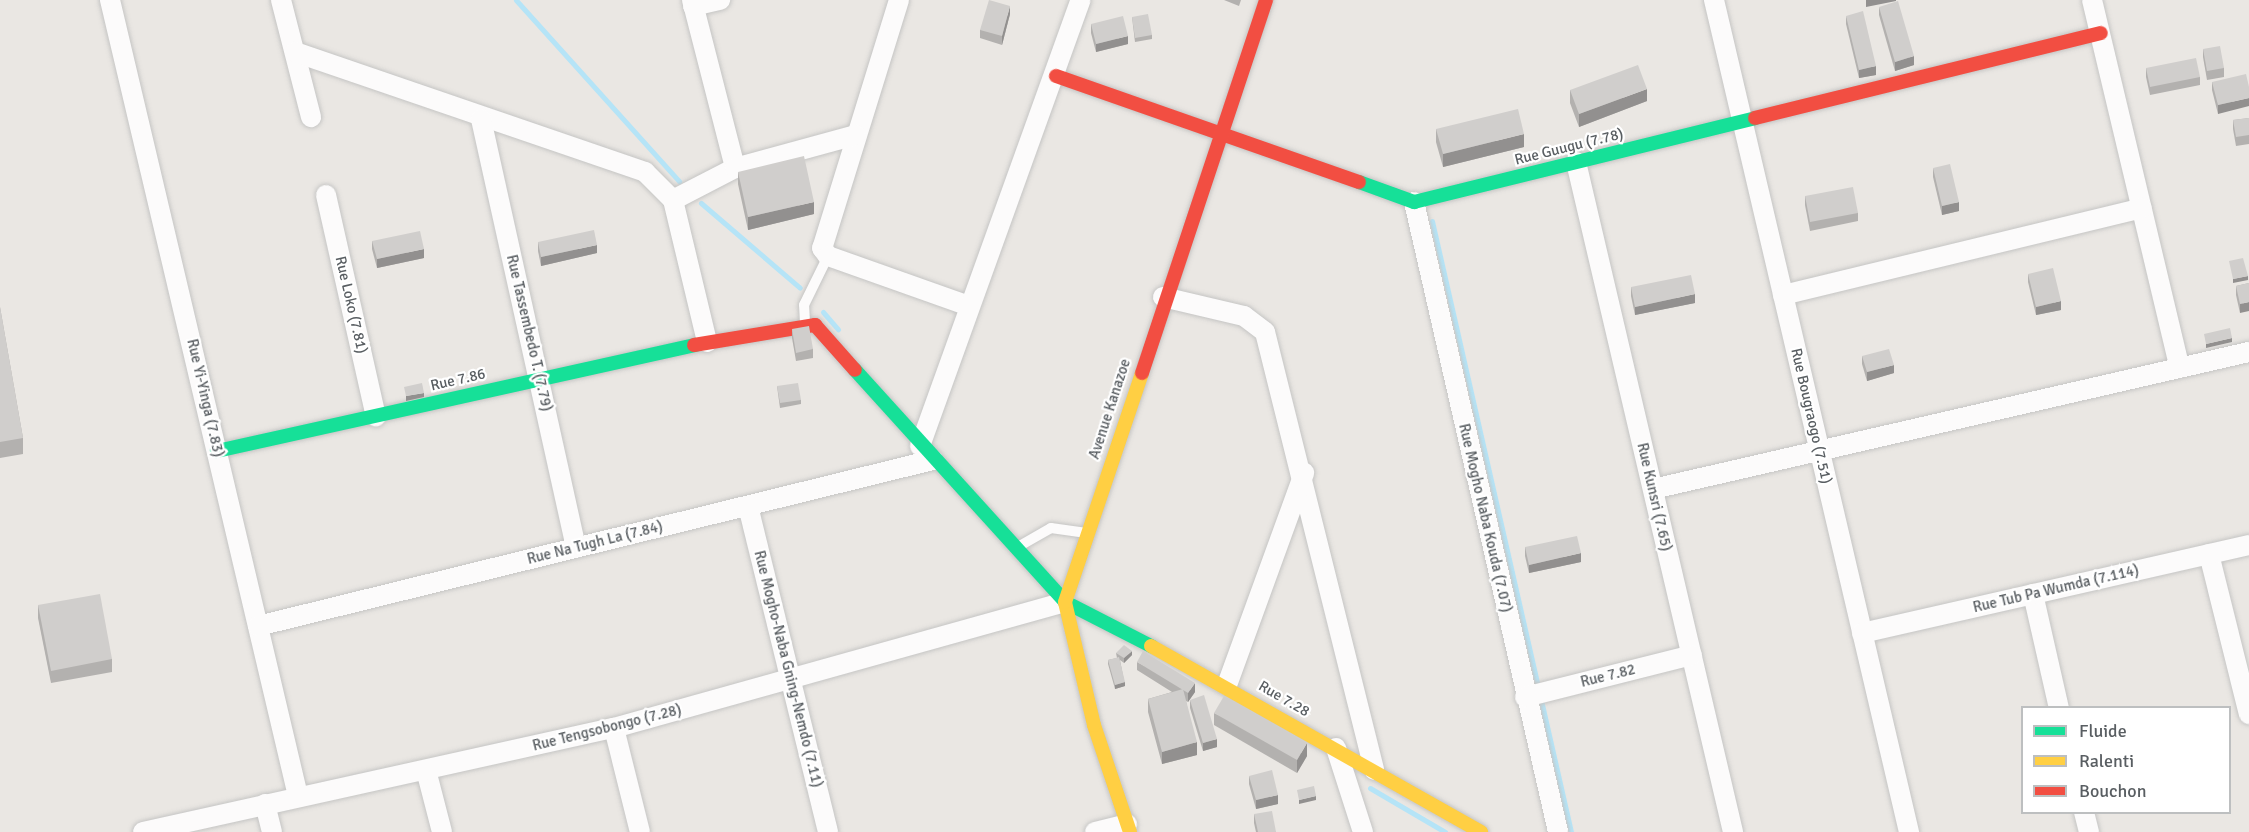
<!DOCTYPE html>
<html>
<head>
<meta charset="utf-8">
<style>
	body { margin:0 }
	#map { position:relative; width:2249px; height:832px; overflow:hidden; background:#eae7e3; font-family:Signika,sans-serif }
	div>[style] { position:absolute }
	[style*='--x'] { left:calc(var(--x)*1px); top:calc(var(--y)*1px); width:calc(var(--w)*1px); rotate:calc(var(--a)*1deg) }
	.stream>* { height:5px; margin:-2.5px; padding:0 2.5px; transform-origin:2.5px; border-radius:2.5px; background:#b5e4f7 }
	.roads { filter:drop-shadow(0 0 2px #c5c5c4) drop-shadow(0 0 2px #c5c5c4) }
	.lane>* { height:10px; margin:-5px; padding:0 5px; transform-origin:5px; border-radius:5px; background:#fcfbfb }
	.street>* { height:20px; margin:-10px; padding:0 10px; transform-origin:10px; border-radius:10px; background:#fcfbfb }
	.fast>* { height:14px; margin:-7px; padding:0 7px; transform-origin:7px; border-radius:7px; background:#16e098 }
	.slow>* { height:14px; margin:-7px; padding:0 7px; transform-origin:7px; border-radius:7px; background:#ffcf43 }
	.jam>* { height:14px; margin:-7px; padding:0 7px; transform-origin:7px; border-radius:7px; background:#f24e42 }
	.wall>* { inset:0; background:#b3b1af }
	.shaded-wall>* { inset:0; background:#92908f }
	.building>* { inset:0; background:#d0cecc }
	span { translate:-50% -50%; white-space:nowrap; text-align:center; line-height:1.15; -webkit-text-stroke:4.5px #fff; paint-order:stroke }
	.street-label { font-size:15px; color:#595e62 }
	.legend { position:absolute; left:2021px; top:706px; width:210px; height:108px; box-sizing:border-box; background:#fff; border:2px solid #bdbfc0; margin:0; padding:8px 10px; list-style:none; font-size:18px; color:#595e62 }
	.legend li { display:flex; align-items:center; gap:12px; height:30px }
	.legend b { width:30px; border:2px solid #bdbfc0 }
</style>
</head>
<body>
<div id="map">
	<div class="stream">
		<i style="--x:516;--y:0;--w:244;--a:48"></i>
		<i style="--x:701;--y:203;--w:130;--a:40.6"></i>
		<i style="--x:1432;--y:221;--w:627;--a:77.18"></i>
		<i style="--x:823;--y:312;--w:23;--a:49"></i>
		<i style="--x:1370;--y:788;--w:87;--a:30.4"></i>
	</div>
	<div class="roads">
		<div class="lane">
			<i style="--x:805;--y:323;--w:18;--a:-93"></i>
			<i style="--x:804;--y:305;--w:55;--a:-63.9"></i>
			<i style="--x:1016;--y:548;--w:40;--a:-29.7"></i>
			<i style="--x:1051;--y:528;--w:36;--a:8"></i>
		</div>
		<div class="street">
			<i style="--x:110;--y:0;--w:818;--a:76.71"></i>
			<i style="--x:281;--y:0;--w:121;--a:75.6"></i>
			<i style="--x:692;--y:0;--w:173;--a:75.6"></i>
			<i style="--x:899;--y:0;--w:260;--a:107.2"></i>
			<i style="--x:822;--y:248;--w:10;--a:53"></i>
			<i style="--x:828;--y:256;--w:146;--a:19.5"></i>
			<i style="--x:1714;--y:0;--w:855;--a:76.81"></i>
			<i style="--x:2092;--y:0;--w:378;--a:76.6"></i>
			<i style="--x:693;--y:6;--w:28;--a:-13"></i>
			<i style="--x:295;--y:52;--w:370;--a:18.9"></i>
			<i style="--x:645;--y:172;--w:40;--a:45"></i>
			<i style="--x:673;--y:200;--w:146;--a:76.5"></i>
			<i style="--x:481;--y:119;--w:439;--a:77.5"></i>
			<i style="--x:1576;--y:162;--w:688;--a:76.81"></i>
			<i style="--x:326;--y:195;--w:227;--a:77.3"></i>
			<i style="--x:673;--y:200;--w:70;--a:-27.3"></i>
			<i style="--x:735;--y:168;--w:125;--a:-15.3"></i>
			<i style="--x:1414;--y:202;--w:646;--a:77.12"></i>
			<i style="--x:1783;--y:295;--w:369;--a:-13.6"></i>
			<i style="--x:1163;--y:297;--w:83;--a:13.2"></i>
			<i style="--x:1244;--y:316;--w:26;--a:37"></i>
			<i style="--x:1265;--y:332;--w:451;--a:76"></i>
			<i style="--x:920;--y:446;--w:474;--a:-70.2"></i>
			<i style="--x:1653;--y:489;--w:612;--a:-12.95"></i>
			<i style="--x:748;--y:506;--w:336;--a:76.2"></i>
			<i style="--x:2209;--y:554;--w:165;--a:76"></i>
			<i style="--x:2033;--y:594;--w:117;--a:77.2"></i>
			<i style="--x:258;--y:626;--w:695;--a:-13.82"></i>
			<i style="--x:1862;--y:633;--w:397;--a:-12.8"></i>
			<i style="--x:1227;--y:685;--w:226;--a:-70"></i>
			<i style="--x:1525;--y:697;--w:172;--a:-14.1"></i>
			<i style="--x:614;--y:728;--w:107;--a:76"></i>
			<i style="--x:1336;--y:748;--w:88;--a:72.2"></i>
			<i style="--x:426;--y:770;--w:64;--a:75.5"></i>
			<i style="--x:265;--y:804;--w:29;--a:76"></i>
			<i style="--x:2084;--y:812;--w:21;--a:76"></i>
			<i style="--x:143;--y:832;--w:482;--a:-12.5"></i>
			<i style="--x:614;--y:728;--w:468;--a:-15.6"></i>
			<i style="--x:1095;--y:832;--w:33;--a:-14"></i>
		</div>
		<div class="fast">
			<i style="--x:1359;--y:182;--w:59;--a:20"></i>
			<i style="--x:1414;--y:202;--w:351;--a:-13.8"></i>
			<i style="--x:855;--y:370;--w:313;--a:47.8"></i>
			<i style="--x:1065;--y:602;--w:97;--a:27.1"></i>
			<i style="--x:217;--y:451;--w:489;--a:-12.5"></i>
		</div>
		<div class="slow">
			<i style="--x:1151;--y:646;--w:379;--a:29.4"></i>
			<i style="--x:1130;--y:832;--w:113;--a:-108.6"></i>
			<i style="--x:1094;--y:725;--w:126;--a:-103.3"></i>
			<i style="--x:1065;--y:602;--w:242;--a:-71.4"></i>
		</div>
		<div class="jam">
			<i style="--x:1056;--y:76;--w:321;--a:19.3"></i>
			<i style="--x:1755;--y:118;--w:356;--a:-13.8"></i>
			<i style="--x:694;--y:345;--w:123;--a:-9.4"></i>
			<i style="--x:815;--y:325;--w:60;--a:48.4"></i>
			<i style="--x:1142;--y:373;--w:393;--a:-71.6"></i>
		</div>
	</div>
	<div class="wall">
		<i style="clip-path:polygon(1224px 0,1241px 0,1239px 6px)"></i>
		<i style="clip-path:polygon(1879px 7px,1914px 65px,1895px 71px,1879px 15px)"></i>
		<i style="clip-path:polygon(1010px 14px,1002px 45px,980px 38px,980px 30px)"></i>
		<i style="clip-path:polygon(1846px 16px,1876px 75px,1859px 78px,1846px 24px)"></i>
		<i style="clip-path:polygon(1132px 17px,1152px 35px,1152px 39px,1135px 42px)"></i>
		<i style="clip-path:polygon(1091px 24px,1128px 44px,1096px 52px,1091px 33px)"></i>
		<i style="clip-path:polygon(2203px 49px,2224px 68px,2224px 77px,2207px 80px,2203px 57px)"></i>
		<i style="clip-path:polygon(2146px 68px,2200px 77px,2200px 85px,2150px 95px,2146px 77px)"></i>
		<i style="clip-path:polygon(2212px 82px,2249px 87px,2218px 114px,2212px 90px)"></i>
		<i style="clip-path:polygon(1570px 90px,1647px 101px,1579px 127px,1570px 103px)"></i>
		<i style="clip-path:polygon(2249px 118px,2249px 144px,2236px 146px,2233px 129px,2233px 120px)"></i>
		<i style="clip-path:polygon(1436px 129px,1524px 147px,1443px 167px,1436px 142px)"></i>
		<i style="clip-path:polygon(1933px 168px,1959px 211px,1942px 215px,1933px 177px)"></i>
		<i style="clip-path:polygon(738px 172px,814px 214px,748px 230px,738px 184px)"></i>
		<i style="clip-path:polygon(1805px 196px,1858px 213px,1858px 221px,1810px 231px,1805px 205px)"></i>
		<i style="clip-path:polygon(372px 241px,424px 258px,377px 268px,372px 249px)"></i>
		<i style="clip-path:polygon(538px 242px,597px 253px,541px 266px,538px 251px)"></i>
		<i style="clip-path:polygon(2028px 274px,2061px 310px,2036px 315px,2028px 282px)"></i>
		<i style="clip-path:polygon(2249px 283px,2240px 313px,2236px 295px,2236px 286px)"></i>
		<i style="clip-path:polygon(1631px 287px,1695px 303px,1635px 315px,1631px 296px)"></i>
		<i style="clip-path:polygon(0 307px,23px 438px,23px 454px,0 458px)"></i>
		<i style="clip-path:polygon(792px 329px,813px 349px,813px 358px,796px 361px,792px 338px)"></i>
		<i style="clip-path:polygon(1862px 356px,1894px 373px,1867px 381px,1862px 364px)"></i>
		<i style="clip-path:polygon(777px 386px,801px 400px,801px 404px,780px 408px)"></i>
		<i style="clip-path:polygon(1525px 547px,1581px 562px,1529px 573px,1525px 556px)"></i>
		<i style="clip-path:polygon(38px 605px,112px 659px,112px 672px,51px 683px,38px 618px)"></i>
		<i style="clip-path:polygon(1116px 653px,1132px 655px,1124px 663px,1120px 660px,1125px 686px,1115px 689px,1108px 664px,1108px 660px,1117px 658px)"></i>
		<i style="clip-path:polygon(1137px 662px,1195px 692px,1188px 702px,1186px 701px,1197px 755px,1162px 764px,1148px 712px,1148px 699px,1172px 692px,1137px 670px)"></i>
		<i style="clip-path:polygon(1190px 700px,1217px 747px,1203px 751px,1190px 708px)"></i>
		<i style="clip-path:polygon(1214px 713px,1307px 756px,1297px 773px,1214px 725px)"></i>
		<i style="clip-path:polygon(1249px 776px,1278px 804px,1256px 809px,1249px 784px)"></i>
		<i style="clip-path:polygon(1254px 814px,1276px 832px,1256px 832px,1254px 823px)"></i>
	</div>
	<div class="shaded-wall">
		<i style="clip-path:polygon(1866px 0,1896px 0,1896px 1px,1866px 7px)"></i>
		<i style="clip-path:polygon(1010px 6px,1010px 14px,1002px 45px,1002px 36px)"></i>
		<i style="clip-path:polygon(1128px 36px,1128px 44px,1096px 52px,1096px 44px)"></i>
		<i style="clip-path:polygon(1914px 56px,1914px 65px,1895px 71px,1895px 62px)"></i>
		<i style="clip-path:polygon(1876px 66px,1876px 75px,1859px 78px,1859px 70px)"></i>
		<i style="clip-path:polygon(1647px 89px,1647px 101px,1579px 127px,1579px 114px)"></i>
		<i style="clip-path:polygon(2249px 98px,2249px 106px,2218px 114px,2218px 105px)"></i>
		<i style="clip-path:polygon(1524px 134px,1524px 147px,1443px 167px,1443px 154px)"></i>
		<i style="clip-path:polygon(814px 202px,814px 214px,748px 230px,748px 217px)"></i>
		<i style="clip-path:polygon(1959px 202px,1959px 211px,1942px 215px,1942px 206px)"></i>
		<i style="clip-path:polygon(597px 245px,597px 253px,541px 266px,541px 257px)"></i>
		<i style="clip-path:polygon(424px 249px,424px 258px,377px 268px,377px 259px)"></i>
		<i style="clip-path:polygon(2248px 276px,2248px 280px,2233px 283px,2233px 279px)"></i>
		<i style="clip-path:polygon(1695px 294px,1695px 303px,1635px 315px,1635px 307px)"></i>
		<i style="clip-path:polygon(2061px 301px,2061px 310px,2036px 315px,2036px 307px)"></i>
		<i style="clip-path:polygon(2249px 302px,2249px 311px,2240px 313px,2240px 304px)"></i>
		<i style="clip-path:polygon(2232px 338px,2232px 342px,2206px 348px,2206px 344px)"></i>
		<i style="clip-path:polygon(1894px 365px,1894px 373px,1867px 381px,1867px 372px)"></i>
		<i style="clip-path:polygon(424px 393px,424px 397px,406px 401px,406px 396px)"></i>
		<i style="clip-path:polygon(1581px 553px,1581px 562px,1529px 573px,1529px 565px)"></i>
		<i style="clip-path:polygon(1132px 651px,1132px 655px,1124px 663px,1124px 658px)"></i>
		<i style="clip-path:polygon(1125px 682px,1125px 686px,1115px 689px,1115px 685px)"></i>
		<i style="clip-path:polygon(1195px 683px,1195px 692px,1188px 702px,1188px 693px)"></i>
		<i style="clip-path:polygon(1217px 739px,1217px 747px,1203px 751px,1203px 743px)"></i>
		<i style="clip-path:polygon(1197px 742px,1197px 755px,1162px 764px,1162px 752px)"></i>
		<i style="clip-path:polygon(1307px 743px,1307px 756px,1297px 773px,1297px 760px)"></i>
		<i style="clip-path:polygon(1278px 795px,1278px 804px,1256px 809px,1256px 800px)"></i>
		<i style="clip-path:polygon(1316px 796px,1316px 800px,1299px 804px,1299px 800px)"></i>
	</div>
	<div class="building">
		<i style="clip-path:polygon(989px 0,1010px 6px,1002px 36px,980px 30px)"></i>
		<i style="clip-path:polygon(1898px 1px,1914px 56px,1895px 62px,1879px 7px)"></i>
		<i style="clip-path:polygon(1863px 11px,1876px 66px,1859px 70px,1846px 16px)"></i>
		<i style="clip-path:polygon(1148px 14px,1152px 35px,1135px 38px,1132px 17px)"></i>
		<i style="clip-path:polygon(1123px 16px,1128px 36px,1096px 44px,1091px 24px)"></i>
		<i style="clip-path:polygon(2220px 46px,2224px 68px,2207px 71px,2203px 49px)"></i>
		<i style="clip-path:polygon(2196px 58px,2200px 77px,2150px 87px,2146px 68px)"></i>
		<i style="clip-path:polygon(1638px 65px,1647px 89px,1579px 114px,1570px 90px)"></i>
		<i style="clip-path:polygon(2246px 74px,2249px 87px,2249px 98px,2218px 105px,2212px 82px)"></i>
		<i style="clip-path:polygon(1518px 109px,1524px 134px,1443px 154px,1436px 129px)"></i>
		<i style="clip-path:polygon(2249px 118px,2249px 135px,2236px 137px,2233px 120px)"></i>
		<i style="clip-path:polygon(804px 156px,814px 202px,748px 217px,738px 172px)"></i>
		<i style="clip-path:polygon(1950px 164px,1959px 202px,1942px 206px,1933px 168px)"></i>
		<i style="clip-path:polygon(1853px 187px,1858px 213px,1810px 222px,1805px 196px)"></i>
		<i style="clip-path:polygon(594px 230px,597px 245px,541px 257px,538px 242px)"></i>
		<i style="clip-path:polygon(420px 231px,424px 249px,377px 259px,372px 241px)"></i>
		<i style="clip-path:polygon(2243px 258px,2248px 276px,2233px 279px,2229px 261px)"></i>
		<i style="clip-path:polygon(2053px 268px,2061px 301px,2036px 307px,2028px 274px)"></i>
		<i style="clip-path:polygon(1691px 275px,1695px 294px,1635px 307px,1631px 287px)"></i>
		<i style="clip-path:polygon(2249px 283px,2249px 302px,2240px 304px,2236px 286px)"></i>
		<i style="clip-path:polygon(0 307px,23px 438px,0 442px)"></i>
		<i style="clip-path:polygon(809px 326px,813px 349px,796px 353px,792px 329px)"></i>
		<i style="clip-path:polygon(2230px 328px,2232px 338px,2206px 344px,2204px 334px)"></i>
		<i style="clip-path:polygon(1889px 349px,1894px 365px,1867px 372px,1862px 356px)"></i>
		<i style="clip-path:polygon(422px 383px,424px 393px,406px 396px,404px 387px)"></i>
		<i style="clip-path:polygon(798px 383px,801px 400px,780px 403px,777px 386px)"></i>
		<i style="clip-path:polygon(1577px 536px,1581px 553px,1529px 565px,1525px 547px)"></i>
		<i style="clip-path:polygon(100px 594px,112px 659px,51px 671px,38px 605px)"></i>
		<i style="clip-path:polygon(1124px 645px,1132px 651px,1124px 658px,1116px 653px)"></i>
		<i style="clip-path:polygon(1143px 651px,1195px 683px,1188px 693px,1137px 662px)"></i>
		<i style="clip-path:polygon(1119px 657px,1125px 682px,1115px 685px,1108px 660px)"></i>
		<i style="clip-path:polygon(1183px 689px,1197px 742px,1162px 752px,1148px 699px)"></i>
		<i style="clip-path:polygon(1204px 695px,1217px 739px,1203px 743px,1190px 700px)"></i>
		<i style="clip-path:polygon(1224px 696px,1307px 743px,1297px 760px,1214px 713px)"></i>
		<i style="clip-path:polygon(1272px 770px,1278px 795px,1256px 800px,1249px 776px)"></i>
		<i style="clip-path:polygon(1314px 786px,1316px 796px,1299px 800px,1297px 790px)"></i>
		<i style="clip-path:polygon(1272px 811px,1276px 832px,1258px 832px,1254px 814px)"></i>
	</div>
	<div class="street-label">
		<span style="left:1569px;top:147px;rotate:-14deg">Rue Guugu (7.78)</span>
		<span style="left:351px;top:305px;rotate:77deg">Rue Loko (7.81)</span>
		<span style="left:529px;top:333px;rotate:77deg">Rue Tassembedo T. (7.79)</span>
		<span style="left:458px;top:380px;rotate:-13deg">Rue 7.86</span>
		<span style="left:205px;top:398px;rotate:77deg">Rue Yi-Yinga (7.83)</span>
		<span style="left:1110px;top:409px;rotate:-72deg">Avenue Kanazoe</span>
		<span style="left:1811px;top:416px;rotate:77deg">Rue Bougraogo (7.51)</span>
		<span style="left:1654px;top:497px;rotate:77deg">Rue Kunsri (7.65)</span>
		<span style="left:1485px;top:518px;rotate:77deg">Rue Mogho Naba Kouda (7.07)</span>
		<span style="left:595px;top:543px;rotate:-14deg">Rue Na Tugh La (7.84)</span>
		<span style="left:2056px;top:589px;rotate:-13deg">Rue Tub Pa Wumda (7.114)</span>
		<span style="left:788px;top:669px;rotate:76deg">Rue Mogho-Naba Gning-Nemdo (7.11)</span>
		<span style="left:1608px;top:676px;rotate:-14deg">Rue 7.82</span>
		<span style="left:1284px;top:699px;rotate:30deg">Rue 7.28</span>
		<span style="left:607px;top:728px;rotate:-14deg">Rue Tengsobongo (7.28)</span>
	</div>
	<ul class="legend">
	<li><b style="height:8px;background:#16e098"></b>Fluide</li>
	<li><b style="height:8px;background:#ffcf43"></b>Ralenti</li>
	<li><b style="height:8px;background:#f24e42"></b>Bouchon</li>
	</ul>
</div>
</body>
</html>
